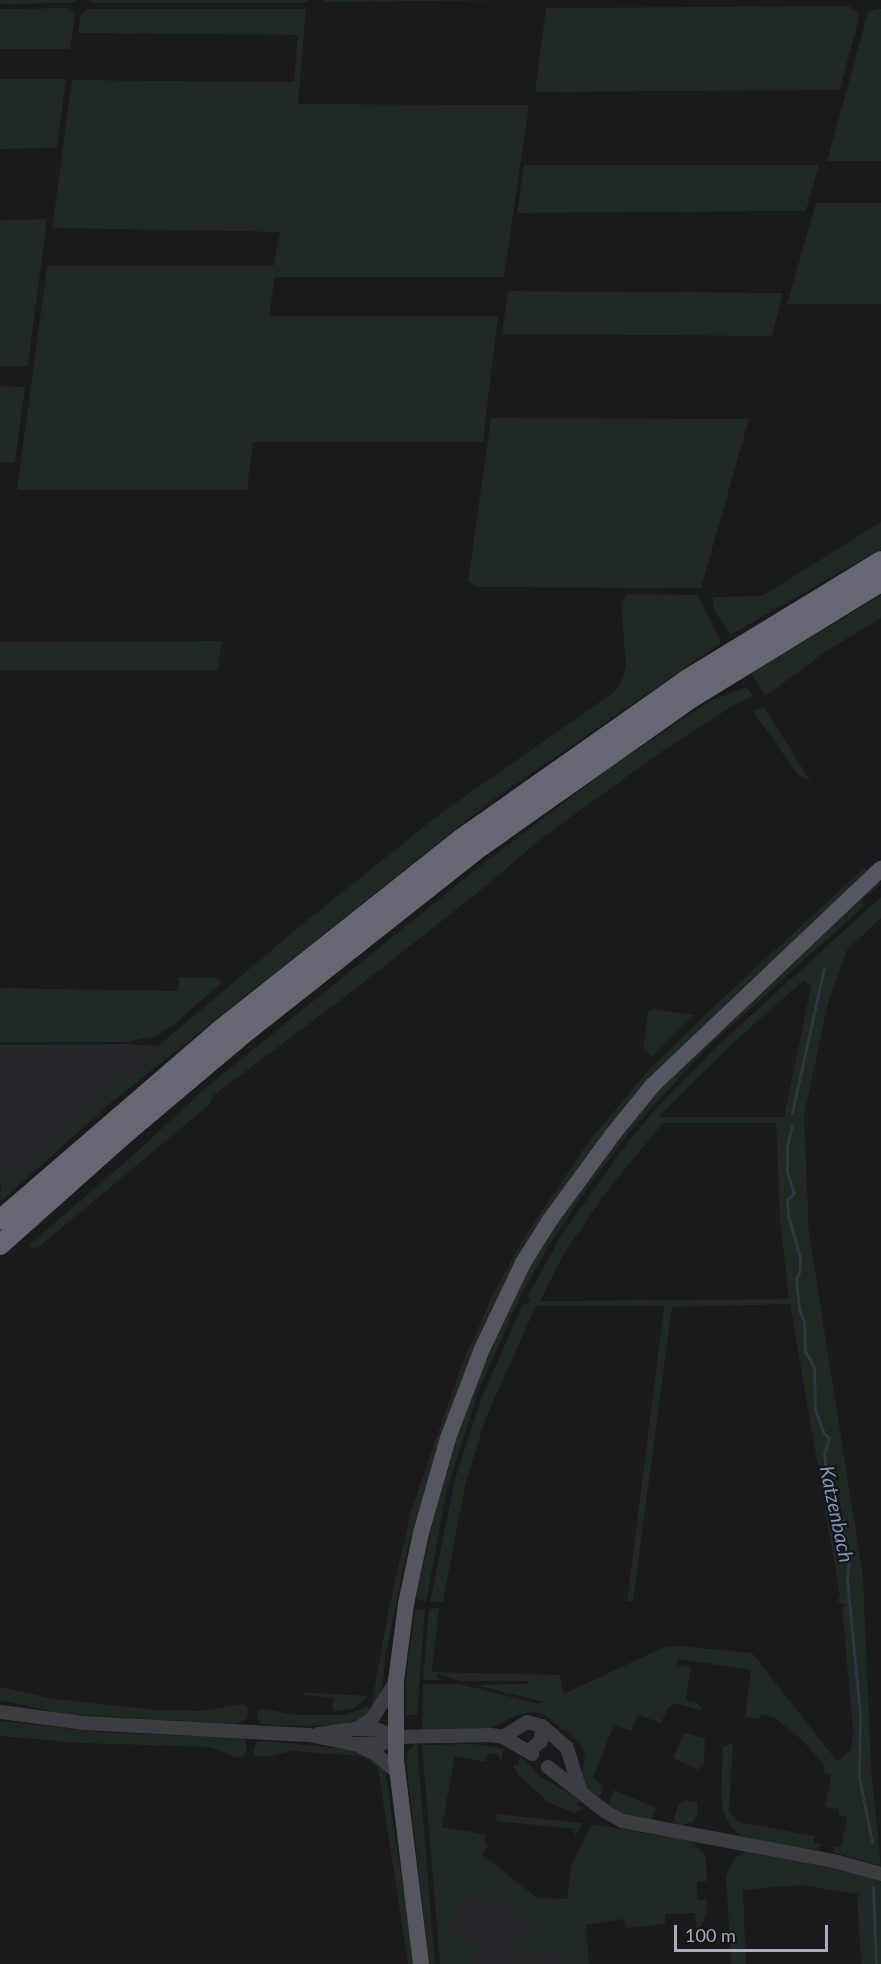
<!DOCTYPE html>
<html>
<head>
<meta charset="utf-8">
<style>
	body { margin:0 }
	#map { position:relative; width:881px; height:1964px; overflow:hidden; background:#1a191c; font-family:Lato,sans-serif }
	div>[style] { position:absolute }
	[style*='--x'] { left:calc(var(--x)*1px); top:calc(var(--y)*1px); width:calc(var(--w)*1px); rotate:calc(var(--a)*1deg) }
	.built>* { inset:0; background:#262529 }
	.green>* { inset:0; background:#1f2822 }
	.stream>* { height:3px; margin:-1.5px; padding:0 1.5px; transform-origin:1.5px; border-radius:1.5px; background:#2e3642 }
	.minor>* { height:14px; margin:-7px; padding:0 7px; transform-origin:7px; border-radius:7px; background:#3c3c43 }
	.major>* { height:16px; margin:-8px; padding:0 8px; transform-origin:8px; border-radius:8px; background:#565661 }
	.highway>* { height:20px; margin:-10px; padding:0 10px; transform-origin:10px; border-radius:10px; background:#666773 }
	span { translate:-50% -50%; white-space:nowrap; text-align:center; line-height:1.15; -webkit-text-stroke:4.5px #151417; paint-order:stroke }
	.water-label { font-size:20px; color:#7f95ba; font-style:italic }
	.scale { position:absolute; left:674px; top:1925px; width:154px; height:27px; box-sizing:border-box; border:3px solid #abadbd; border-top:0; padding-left:8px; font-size:18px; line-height:21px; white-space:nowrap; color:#abadbd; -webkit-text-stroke:4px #151417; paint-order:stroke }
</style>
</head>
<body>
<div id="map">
	<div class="built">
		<i style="clip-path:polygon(126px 1044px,158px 1046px,147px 1059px,0 1186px,0 1045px)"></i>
		<i style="clip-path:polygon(434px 1837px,575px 1947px,577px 1964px,447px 1964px)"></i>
	</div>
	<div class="green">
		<i style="clip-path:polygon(0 0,78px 0,70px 3px,0 4px)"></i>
		<i style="clip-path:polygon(89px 0,309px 0,304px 3px,94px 3px)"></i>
		<i style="clip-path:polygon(323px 0,545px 0,325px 2px)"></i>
		<i style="clip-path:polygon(849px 6px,859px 14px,858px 21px,840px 90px,535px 92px,546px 8px)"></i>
		<i style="clip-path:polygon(69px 8px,75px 14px,70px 49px,0 49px,0 9px)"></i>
		<i style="clip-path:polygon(89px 9px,306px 9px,298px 104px,529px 105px,504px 277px,275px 277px,269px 316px,498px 316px,483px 442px,253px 442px,247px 490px,17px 490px,47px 266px,273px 266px,280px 232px,52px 228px,72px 80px,294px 82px,298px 35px,78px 33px,81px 14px)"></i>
		<i style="clip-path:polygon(876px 9px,881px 9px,881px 161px,827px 161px,868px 12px)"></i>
		<i style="clip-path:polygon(0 79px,66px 79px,57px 148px,0 149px)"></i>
		<i style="clip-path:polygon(524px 165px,819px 165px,806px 211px,517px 213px)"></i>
		<i style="clip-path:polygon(816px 203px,881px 203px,881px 304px,787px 304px)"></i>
		<i style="clip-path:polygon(47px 219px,28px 366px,0 366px,0 220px)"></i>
		<i style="clip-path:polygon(508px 291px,783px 293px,772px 336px,502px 334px)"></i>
		<i style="clip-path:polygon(0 386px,25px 387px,15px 463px,0 462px)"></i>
		<i style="clip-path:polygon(491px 418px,749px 419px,701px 588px,477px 587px,468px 581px)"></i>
		<i style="clip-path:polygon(881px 522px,881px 549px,730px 635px,713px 608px,713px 597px,762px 596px)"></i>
		<i style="clip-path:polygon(627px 594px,698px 595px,721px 643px,490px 802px,113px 1101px,0 1202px,1px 1185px,147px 1059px,158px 1046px,305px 922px,441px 813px,614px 692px,622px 680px,626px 666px,621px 603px)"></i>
		<i style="clip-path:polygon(881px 595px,881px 618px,825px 652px,767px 695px,763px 693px,751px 673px)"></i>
		<i style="clip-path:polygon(222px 641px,218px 670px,0 670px,0 642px)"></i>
		<i style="clip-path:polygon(746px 687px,753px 696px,749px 699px,739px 702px,661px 752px,542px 838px,481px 890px,350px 993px,213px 1096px,209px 1105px,39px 1247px,32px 1248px,29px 1245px,139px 1150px,203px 1090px,484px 863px,612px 766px,712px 700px)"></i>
		<i style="clip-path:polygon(764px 707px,811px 782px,798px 775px,753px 711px)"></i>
		<i style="clip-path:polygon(864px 868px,868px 869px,593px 1148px,446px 1426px,408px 1547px,386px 1653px,382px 1690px,375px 1707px,372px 1701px,389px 1608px,411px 1511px,463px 1361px,494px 1293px,522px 1241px,587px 1144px,646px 1073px,708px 1012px)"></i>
		<i style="clip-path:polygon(879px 881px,881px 884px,863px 899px,863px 907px,711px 1044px,632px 1129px,588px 1187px,548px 1247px,520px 1297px,479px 1389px,447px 1489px,426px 1602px,416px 1599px,431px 1529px,459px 1423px,517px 1287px,542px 1245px,645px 1103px)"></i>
		<i style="clip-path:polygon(evenodd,881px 897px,881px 918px,847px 950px,828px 1003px,804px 1116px,809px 1233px,863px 1577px,871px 1765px,881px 1866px,834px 1852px,834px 1846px,841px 1847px,847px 1817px,839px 1815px,839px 1809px,825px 1807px,831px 1775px,824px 1773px,825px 1766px,802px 1740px,775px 1718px,761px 1714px,759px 1719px,745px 1717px,751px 1670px,678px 1659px,677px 1665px,691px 1667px,686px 1698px,688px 1701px,698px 1703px,703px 1711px,675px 1703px,667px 1710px,661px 1723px,638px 1715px,631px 1731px,614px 1725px,593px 1777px,603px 1787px,601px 1795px,598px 1797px,584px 1785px,581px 1773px,585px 1756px,580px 1743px,545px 1715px,535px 1712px,517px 1715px,491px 1728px,422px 1731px,423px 1684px,460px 1684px,539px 1704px,544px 1702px,474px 1685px,528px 1684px,528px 1681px,461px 1681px,437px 1674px,437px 1678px,445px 1680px,423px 1680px,429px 1609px,439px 1608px,432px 1672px,560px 1675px,564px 1694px,664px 1647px,678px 1646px,752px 1653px,837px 1761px,851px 1750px,853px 1731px,842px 1608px,846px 1605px,837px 1601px,840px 1596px,790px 1304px,672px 1307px,633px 1601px,627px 1601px,664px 1306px,536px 1306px,485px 1420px,465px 1486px,443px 1602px,430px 1602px,455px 1479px,483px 1394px,523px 1304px,526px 1305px,530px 1299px,527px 1297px,562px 1234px,621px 1151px,657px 1107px,715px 1048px,881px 897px,804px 980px,811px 986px,784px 1117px,658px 1117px,733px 1043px,804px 980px,881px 897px,663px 1123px,776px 1123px,780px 1221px,789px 1299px,540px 1301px,562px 1257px,603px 1196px,663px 1123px)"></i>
		<i style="clip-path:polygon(179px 977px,216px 978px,222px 982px,176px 1023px,156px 1036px,127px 1042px,0 1042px,0 988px,178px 991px)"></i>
		<i style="clip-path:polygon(652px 1009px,694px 1015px,652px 1057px,643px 1048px,648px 1012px)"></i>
		<i style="clip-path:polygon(425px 1609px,417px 1715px,406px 1715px,406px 1677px,415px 1610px)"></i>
		<i style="clip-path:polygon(0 1687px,55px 1699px,158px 1710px,202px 1711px,242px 1704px,247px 1706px,248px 1715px,247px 1719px,236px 1724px,65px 1714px,0 1700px)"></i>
		<i style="clip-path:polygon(303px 1692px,368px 1696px,355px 1708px,333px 1711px,333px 1698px,303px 1695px)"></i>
		<i style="clip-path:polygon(367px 1706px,372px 1711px,367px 1716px,342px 1725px,276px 1726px,260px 1723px,257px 1716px,258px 1711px,265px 1709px,295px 1715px,345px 1715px)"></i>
		<i style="clip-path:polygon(0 1721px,100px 1732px,240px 1738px,245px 1740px,247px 1748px,244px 1756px,237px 1758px,210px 1747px,79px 1743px,0 1736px)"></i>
		<i style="clip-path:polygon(684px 1733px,705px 1738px,704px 1765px,698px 1770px,673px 1758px)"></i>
		<i style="clip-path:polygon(268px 1741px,356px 1750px,366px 1753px,385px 1770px,415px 1964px,408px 1964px,378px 1768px,366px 1758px,359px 1756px,292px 1751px,266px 1757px,255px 1756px,253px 1753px,256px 1742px)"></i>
		<i style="clip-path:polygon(416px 1743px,417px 1745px,435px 1964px,429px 1964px,406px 1761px,407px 1752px)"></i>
		<i style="clip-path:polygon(733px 1743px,729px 1811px,739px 1822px,815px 1836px,814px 1843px,822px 1844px,817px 1850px,744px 1838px,730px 1826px,723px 1811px,721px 1794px,723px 1747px)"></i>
		<i style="clip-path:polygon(474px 1744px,504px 1749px,501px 1763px,498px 1754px,488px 1753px,485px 1762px,455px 1756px,442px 1827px,485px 1834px,485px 1842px,489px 1845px,482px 1854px,537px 1898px,567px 1899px,571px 1867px,592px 1824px,691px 1841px,704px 1853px,706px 1859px,707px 1881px,697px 1882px,697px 1900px,707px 1900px,707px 1908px,704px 1920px,697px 1931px,695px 1913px,665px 1914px,665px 1924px,625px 1928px,624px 1919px,586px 1925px,589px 1964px,571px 1964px,570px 1958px,562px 1959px,561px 1951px,518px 1955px,527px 1932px,534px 1934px,537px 1925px,505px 1912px,508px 1903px,491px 1896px,486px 1904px,465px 1896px,451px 1932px,477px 1942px,470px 1964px,440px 1964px,422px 1745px)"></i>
		<i style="clip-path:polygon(520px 1756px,541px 1777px,574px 1796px,579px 1800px,576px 1804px,582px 1808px,575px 1813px,548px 1802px,518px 1774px,513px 1765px,518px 1766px)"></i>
		<i style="clip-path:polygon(614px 1790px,656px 1808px,653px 1818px,649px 1820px,626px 1815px,608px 1805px)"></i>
		<i style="clip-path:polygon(685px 1800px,697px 1802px,698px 1813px,693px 1822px,680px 1826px,676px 1824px,674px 1818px,678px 1805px)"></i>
		<i style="clip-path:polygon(497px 1814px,582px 1823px,574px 1839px,575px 1829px,496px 1821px)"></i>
		<i style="clip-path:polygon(748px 1851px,861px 1874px,881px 1882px,881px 1964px,861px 1964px,857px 1895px,863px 1891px,857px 1894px,801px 1885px,743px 1890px,746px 1964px,731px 1964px,726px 1876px,734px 1858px)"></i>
	</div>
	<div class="stream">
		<i style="--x:792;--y:1113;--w:148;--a:-77.6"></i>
		<i style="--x:792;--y:1125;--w:23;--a:103"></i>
		<i style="--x:787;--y:1147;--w:25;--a:90"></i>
		<i style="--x:787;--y:1172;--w:22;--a:72"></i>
		<i style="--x:794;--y:1193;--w:10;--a:135"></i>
		<i style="--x:787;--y:1200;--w:15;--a:86"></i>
		<i style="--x:788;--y:1215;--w:45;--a:74.4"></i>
		<i style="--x:800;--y:1258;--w:12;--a:90"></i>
		<i style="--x:800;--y:1270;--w:11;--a:112"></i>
		<i style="--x:796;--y:1280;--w:29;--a:84"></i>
		<i style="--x:799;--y:1309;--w:14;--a:69"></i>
		<i style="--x:804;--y:1322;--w:29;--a:88"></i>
		<i style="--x:805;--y:1351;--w:18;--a:61"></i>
		<i style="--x:814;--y:1367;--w:43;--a:88.7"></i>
		<i style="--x:815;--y:1410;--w:25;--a:69"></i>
		<i style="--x:824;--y:1433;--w:7;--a:45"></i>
		<i style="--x:829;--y:1438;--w:16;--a:108"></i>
		<i style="--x:824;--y:1453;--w:25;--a:83"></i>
		<i style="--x:827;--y:1478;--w:46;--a:70.8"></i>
		<i style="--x:842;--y:1521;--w:39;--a:80"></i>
		<i style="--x:849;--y:1559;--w:20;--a:96"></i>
		<i style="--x:847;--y:1579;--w:136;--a:84.5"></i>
		<i style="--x:860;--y:1714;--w:63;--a:90.9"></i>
		<i style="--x:859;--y:1777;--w:66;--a:78.7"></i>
		<i style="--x:873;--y:1887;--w:77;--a:87.8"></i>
	</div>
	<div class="minor">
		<i style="--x:0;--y:1712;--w:86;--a:7.4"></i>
		<i style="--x:85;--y:1723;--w:224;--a:3.1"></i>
		<i style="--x:309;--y:1735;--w:46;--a:11.3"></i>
		<i style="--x:354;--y:1744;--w:27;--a:0"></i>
		<i style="--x:381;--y:1744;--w:16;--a:-27"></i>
		<i style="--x:395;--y:1737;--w:96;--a:-1.2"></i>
		<i style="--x:491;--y:1735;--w:12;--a:9"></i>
		<i style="--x:503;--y:1737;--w:34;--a:30"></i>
		<i style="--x:356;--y:1729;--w:19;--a:-32"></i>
		<i style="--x:372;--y:1719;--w:45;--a:-57.7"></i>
		<i style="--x:318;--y:1734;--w:37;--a:-8"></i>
		<i style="--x:355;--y:1729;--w:23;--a:2"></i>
		<i style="--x:378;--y:1730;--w:18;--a:22"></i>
		<i style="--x:503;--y:1737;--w:28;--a:-32"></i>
		<i style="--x:527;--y:1722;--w:16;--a:15"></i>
		<i style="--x:542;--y:1726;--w:33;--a:41"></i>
		<i style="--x:567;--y:1748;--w:44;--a:72.8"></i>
		<i style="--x:361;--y:1747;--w:17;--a:25"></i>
		<i style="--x:376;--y:1754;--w:29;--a:41"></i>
		<i style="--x:529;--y:1751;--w:16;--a:-40"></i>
		<i style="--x:541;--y:1741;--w:15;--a:-86"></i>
		<i style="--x:548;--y:1767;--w:73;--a:37.8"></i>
		<i style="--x:606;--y:1812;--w:18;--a:29"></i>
		<i style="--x:622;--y:1821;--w:220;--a:10.7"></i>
		<i style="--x:838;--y:1862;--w:45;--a:15.6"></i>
	</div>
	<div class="major">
		<i style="--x:421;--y:1964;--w:205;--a:-97"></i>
		<i style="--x:396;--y:1761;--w:80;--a:-90"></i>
		<i style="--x:396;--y:1681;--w:78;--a:-82.6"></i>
		<i style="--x:406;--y:1604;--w:73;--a:-78.1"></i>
		<i style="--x:421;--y:1533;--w:99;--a:-74.1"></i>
		<i style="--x:448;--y:1438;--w:95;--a:-69.1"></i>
		<i style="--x:482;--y:1349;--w:95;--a:-64.5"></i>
		<i style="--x:523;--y:1263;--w:51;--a:-57.9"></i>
		<i style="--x:550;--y:1220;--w:107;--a:-53.8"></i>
		<i style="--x:613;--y:1134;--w:63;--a:-50.8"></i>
		<i style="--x:653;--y:1085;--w:314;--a:-43.5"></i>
	</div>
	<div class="highway">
		<i style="--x:0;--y:1220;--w:291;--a:-40.8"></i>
		<i style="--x:220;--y:1030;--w:308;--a:-38.4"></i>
		<i style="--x:461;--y:839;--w:276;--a:-35.2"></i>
		<i style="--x:686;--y:680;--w:228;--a:-31.4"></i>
		<i style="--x:0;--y:1245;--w:171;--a:-41.7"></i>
		<i style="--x:128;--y:1131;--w:149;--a:-40.1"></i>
		<i style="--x:242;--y:1035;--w:307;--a:-38.3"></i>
		<i style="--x:483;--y:845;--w:257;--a:-35.2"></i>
		<i style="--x:693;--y:697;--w:220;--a:-31.5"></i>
	</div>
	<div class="water-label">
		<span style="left:837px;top:1514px;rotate:78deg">Katzenbach</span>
	</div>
	<div class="scale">100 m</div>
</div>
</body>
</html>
